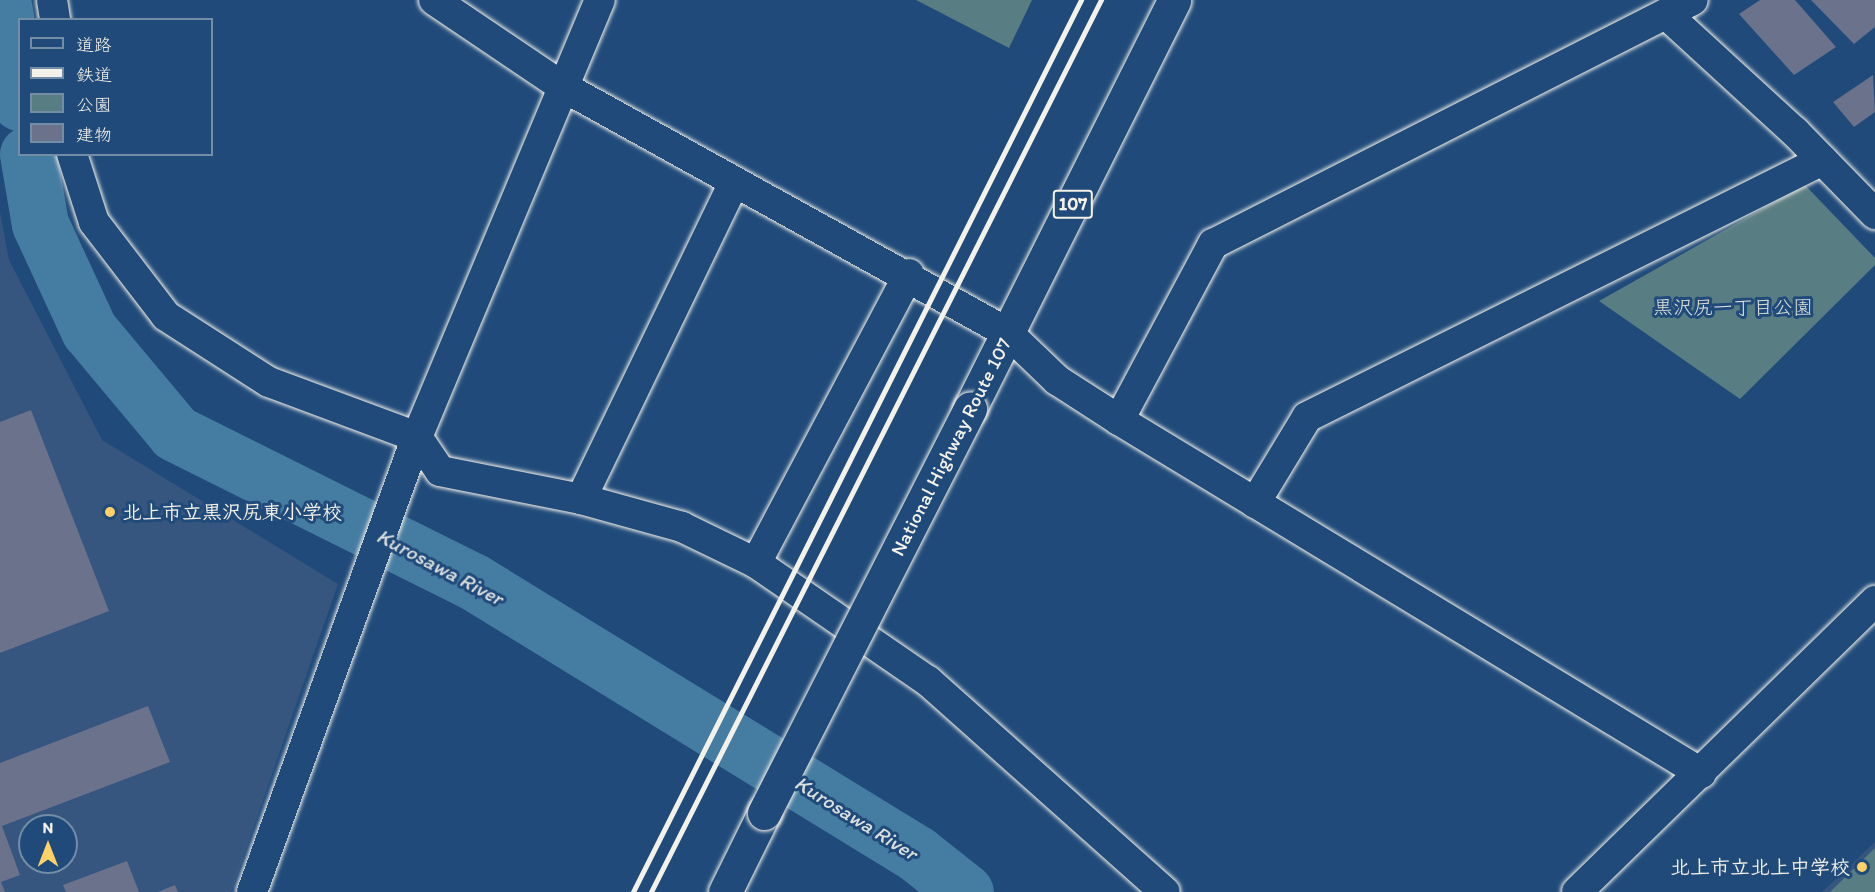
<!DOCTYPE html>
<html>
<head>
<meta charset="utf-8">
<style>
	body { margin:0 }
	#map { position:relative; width:1875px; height:892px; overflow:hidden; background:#1f4a7a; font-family:Itim,"Klee One",sans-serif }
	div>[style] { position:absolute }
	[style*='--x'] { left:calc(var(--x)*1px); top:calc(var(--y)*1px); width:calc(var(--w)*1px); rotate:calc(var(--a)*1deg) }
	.built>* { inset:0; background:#36567f }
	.green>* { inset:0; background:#587d83 }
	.river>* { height:57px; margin:-28.5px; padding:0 28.5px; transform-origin:28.5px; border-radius:28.5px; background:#457ca2 }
	.building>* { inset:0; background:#6a728c }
	.roads { filter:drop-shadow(0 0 2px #f4f1e8) drop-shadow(0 0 2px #f4f1e8) }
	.minor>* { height:30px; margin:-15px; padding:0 15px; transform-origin:15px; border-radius:15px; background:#1f4a7a }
	.trunk>* { height:33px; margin:-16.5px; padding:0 16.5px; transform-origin:16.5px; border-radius:16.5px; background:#1f4a7a }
	.rail>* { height:4.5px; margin:-2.25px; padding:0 2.25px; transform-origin:2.25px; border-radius:2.25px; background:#f4f1e8 }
	.bridges { filter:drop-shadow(0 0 2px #f4f1e8) drop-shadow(0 0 2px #f4f1e8) }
	.trunk-bridge>* { height:33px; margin:-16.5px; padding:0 16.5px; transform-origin:16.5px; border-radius:16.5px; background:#1f4a7a }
	.dots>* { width:16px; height:16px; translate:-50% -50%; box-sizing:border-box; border:3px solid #1f4a7a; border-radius:50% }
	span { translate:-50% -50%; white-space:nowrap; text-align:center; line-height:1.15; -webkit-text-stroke:6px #1f4a7a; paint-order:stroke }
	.shield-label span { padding:2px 4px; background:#1f4a7a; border:2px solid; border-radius:4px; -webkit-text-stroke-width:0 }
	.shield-label { font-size:18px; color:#f4f1e8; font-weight:700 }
	.park-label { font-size:20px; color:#dde0d9 }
	.street-label { font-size:20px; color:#f4f1e8 }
	.poi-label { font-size:20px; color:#f4f1e8; font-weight:700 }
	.left { translate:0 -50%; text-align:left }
	.right { translate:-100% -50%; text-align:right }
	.water-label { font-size:21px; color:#dadfde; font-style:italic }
	.legend { position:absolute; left:18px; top:18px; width:195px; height:138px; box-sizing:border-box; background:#1f4a7a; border:2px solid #748da6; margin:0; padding:8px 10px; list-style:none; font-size:18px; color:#f4f1e8 }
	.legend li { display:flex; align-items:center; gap:12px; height:30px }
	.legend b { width:30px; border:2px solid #748da6 }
	.north { position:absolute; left:18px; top:814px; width:60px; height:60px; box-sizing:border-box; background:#1f4a7a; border:2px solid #748da6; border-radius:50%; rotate:0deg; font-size:16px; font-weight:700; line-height:24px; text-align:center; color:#f4f1e8 }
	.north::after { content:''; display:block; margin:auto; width:21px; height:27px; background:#ffd166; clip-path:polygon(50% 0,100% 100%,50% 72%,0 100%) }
</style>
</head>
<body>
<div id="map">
	<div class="built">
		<i style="clip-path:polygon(evenodd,0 212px,9px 260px,102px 440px,338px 584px,231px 892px,0 892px,0 212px,30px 826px,66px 826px,66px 862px,30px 862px,30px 826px)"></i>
		<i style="clip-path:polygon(1875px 842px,1875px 892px,1822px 892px)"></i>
	</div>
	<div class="green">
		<i style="clip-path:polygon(916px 0,1032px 0,1009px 48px)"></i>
		<i style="clip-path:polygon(1805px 185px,1875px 258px,1875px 265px,1740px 399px,1599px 301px)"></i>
		<i style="clip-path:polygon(1875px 848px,1875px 892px,1830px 892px)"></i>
	</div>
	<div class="river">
		<i style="--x:2;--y:0;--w:104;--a:80"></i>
		<i style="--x:28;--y:154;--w:71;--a:80.3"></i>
		<i style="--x:40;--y:224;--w:117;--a:65.2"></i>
		<i style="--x:89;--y:330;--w:134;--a:50.1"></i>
		<i style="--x:175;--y:433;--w:334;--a:26.5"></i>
		<i style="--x:474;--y:582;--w:520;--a:31.55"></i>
		<i style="--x:917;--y:854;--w:61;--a:38.4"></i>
	</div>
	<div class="building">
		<i style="clip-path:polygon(1760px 0,1795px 0,1836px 47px,1794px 75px,1739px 14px)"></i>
		<i style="clip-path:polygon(1811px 0,1875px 0,1875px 27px,1854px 44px)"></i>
		<i style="clip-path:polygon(1873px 75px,1875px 112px,1854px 127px,1833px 102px)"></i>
		<i style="clip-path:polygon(31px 410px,109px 611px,0 653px,0 422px)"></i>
		<i style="clip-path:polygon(148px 706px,170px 762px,2px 826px,20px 875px,1px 882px,5px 892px,0 892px,0 763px)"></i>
		<i style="clip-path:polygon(127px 861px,139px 892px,66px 892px,63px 885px)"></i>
		<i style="clip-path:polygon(175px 885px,178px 892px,158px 892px)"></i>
	</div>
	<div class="roads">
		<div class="minor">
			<i style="--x:52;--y:0;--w:20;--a:81"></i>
			<i style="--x:434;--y:0;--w:152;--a:34"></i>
			<i style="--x:560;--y:85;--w:512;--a:28.97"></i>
			<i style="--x:1008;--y:333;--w:68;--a:43.8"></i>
			<i style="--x:1057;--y:380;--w:74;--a:32.8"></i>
			<i style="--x:1119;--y:420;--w:681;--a:31.24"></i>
			<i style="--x:1666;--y:14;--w:175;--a:42.5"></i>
			<i style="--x:1795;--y:132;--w:115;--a:45.7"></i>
			<i style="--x:72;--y:154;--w:71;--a:72.1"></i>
			<i style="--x:94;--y:222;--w:118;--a:52.5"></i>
			<i style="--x:166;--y:316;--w:122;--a:32.7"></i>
			<i style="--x:269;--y:382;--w:158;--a:20.4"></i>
			<i style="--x:417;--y:437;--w:41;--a:55.9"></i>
			<i style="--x:440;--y:471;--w:144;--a:11.2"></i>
			<i style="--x:581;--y:499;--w:105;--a:15.5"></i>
			<i style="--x:682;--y:527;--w:82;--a:25.9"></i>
			<i style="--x:756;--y:563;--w:209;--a:34.5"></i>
			<i style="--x:928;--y:681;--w:317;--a:41.7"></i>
			<i style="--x:1119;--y:420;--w:200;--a:-61.9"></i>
			<i style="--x:1213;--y:244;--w:538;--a:-26.95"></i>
			<i style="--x:581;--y:499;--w:351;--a:-64.2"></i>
			<i style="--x:1255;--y:503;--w:100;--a:-58.8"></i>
			<i style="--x:1307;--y:417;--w:576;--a:-26.48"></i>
			<i style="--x:756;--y:563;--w:327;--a:-62.1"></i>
			<i style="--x:252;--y:892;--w:484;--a:-70.1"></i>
			<i style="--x:417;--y:437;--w:474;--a:-67.3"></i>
			<i style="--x:1577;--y:892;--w:417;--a:-44.3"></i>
		</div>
		<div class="trunk">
			<i style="--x:970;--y:408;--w:456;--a:-63.4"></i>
			<i style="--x:725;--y:892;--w:88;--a:-63.7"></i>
		</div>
	</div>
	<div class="rail">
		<i style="--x:633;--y:892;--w:998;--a:-63.33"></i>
		<i style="--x:651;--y:892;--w:999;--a:-63.23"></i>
	</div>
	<div class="bridges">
		<div class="trunk-bridge">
			<i style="--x:764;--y:813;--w:454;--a:-63"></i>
		</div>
	</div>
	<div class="dots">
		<i style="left:110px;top:512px;background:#ffd166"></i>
		<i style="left:1862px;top:867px;background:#ffd166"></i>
	</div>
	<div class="shield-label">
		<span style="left:1073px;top:204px">107</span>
	</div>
	<div class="park-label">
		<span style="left:1733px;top:307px">黒沢尻一丁目公園</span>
	</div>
	<div class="street-label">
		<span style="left:951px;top:447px;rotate:-63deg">National Highway Route 107</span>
	</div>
	<div class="poi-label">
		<span class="left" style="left:122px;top:512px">北上市立黒沢尻東小学校</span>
		<span class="right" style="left:1850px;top:867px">北上市立北上中学校</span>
	</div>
	<div class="water-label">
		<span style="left:440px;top:567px;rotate:28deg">Kurosawa River</span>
		<span style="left:856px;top:818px;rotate:32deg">Kurosawa River</span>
	</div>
	<ul class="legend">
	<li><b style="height:8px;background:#1f4a7a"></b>道路</li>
	<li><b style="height:8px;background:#f4f1e8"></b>鉄道</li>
	<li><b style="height:16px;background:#587d83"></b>公園</li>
	<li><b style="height:16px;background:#6a728c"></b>建物</li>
	</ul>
	<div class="north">N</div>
</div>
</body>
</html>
